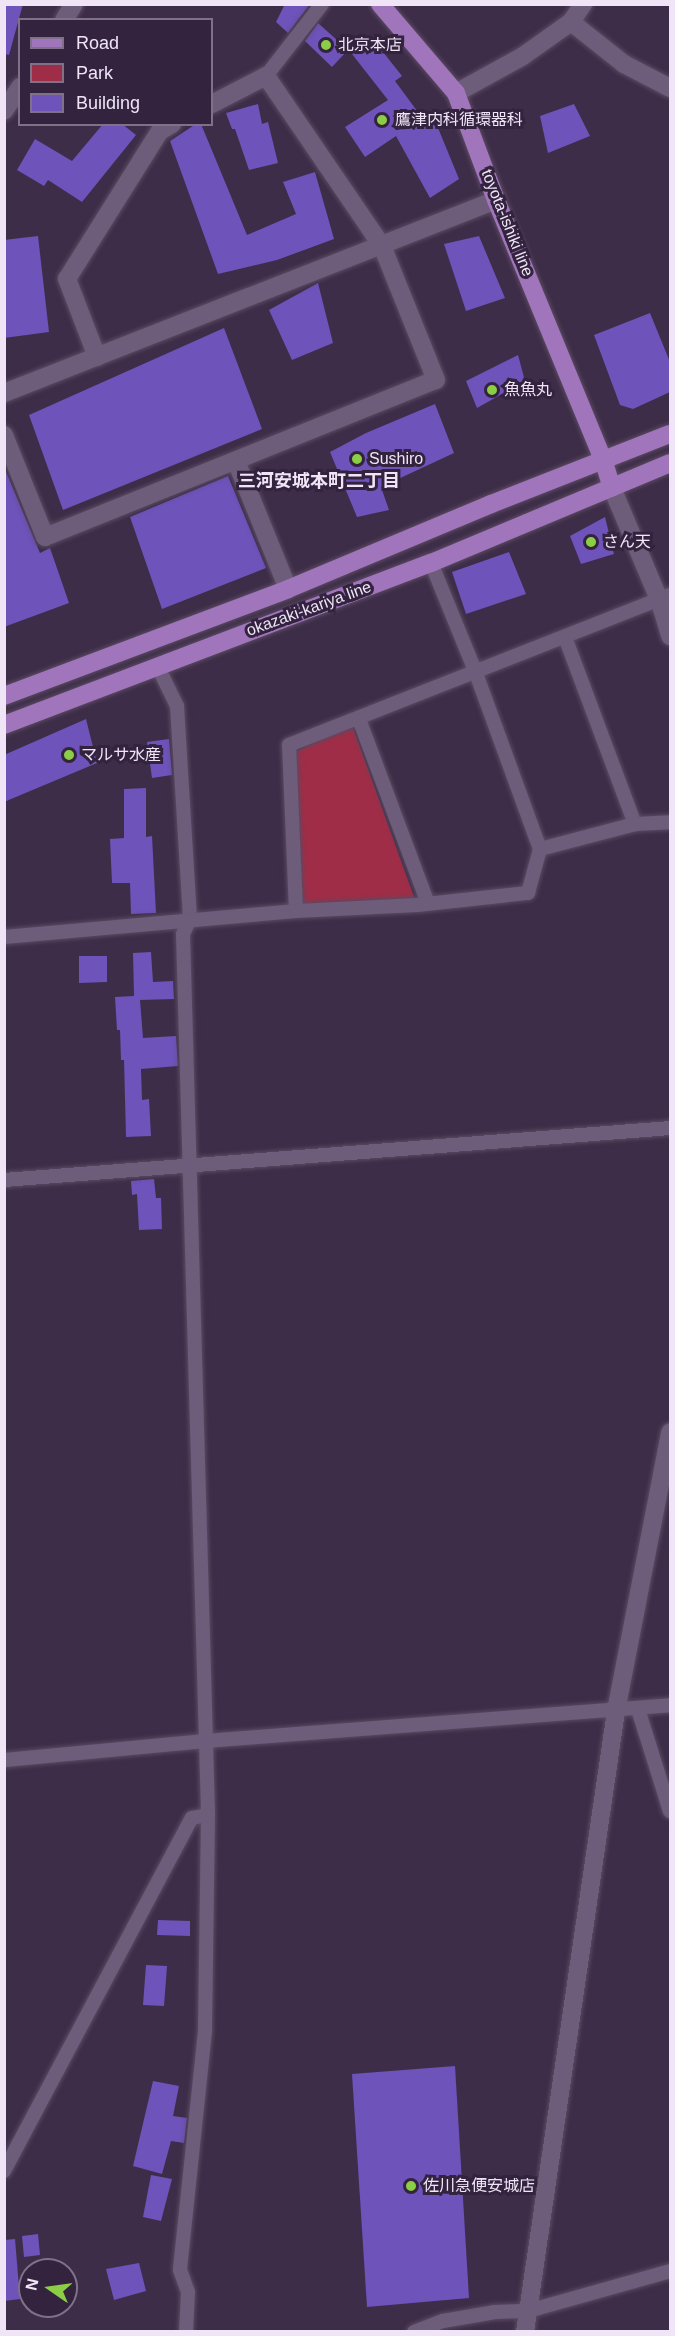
<!DOCTYPE html>
<html>
<head>
<meta charset="utf-8">
<style>
	body { margin:0 }
	#map { position:relative; width:675px; height:2336px; overflow:hidden; background:#3e2d48; font-family:Arial,"Noto Sans JP",sans-serif }
	div>[style] { position:absolute }
	[style*='--x'] { left:calc(var(--x)*1px); top:calc(var(--y)*1px); width:calc(var(--w)*1px); rotate:calc(var(--a)*1deg) }
	.green>* { inset:0; background:#a02d47 }
	.building>* { inset:0; background:#6d53ba }
	.roads { filter:drop-shadow(0 0 2px #5a4a62) drop-shadow(0 0 2px #5a4a62) }
	.street>* { height:14px; margin:-7px; padding:0 7px; transform-origin:7px; border-radius:7px; background:#6e5c7b }
	.secondary>* { height:18px; margin:-9px; padding:0 9px; transform-origin:9px; border-radius:9px; background:#6e5c7b }
	.primary>* { height:18px; margin:-9px; padding:0 9px; transform-origin:9px; border-radius:9px; background:#a175bc }
	.dots>* { width:16px; height:16px; translate:-50% -50%; box-sizing:border-box; border:3px solid #33233e; border-radius:50% }
	span { translate:-50% -50%; white-space:nowrap; text-align:center; line-height:1.15; -webkit-text-stroke:6px #33233e; paint-order:stroke }
	.poi-label { font-size:16px; color:#efe5f7 }
	.left { translate:0 -50%; text-align:left }
	.street-label { font-size:16px; color:#efe5f7 }
	.neighbourhood-label { font-size:18px; color:#efe5f7; font-weight:700 }
	.frame { position:absolute; inset:0; border:6px solid #efe5f7; pointer-events:none }
	.legend { position:absolute; left:18px; top:18px; width:195px; height:108px; box-sizing:border-box; background:#33233e; border:2px solid #7e7188; margin:0; padding:8px 10px; list-style:none; font-size:18px; color:#efe5f7 }
	.legend li { display:flex; align-items:center; gap:12px; height:30px }
	.legend b { width:30px; border:2px solid #7e7188 }
	.north { position:absolute; left:18px; top:2258px; width:60px; height:60px; box-sizing:border-box; background:#33233e; border:2px solid #7e7188; border-radius:50%; rotate:283deg; font-size:16px; font-weight:700; line-height:24px; text-align:center; color:#efe5f7 }
	.north::after { content:''; display:block; margin:auto; width:21px; height:27px; background:#8bce46; clip-path:polygon(50% 0,100% 100%,50% 72%,0 100%) }
</style>
</head>
<body>
<div id="map">
	<div class="green">
		<i style="clip-path:polygon(351px 722px,417px 905px,296px 911px,290px 755px)"></i>
	</div>
	<div class="building">
		<i style="clip-path:polygon(4px 4px,23px 4px,9px 55px,4px 54px)"></i>
		<i style="clip-path:polygon(285px 4px,310px 4px,288px 33px,276px 22px)"></i>
		<i style="clip-path:polygon(318px 23px,348px 50px,332px 67px,305px 41px)"></i>
		<i style="clip-path:polygon(372px 38px,402px 76px,395px 81px,429px 127px,436px 123px,459px 179px,430px 198px,396px 136px,365px 157px,345px 127px,388px 100px,352px 54px)"></i>
		<i style="clip-path:polygon(258px 104px,262px 124px,268px 122px,278px 163px,249px 170px,235px 129px,232px 129px,226px 113px)"></i>
		<i style="clip-path:polygon(574px 104px,590px 136px,548px 153px,540px 116px)"></i>
		<i style="clip-path:polygon(103px 124px,122px 124px,136px 135px,82px 202px,48px 180px,44px 186px,17px 170px,35px 139px,72px 161px)"></i>
		<i style="clip-path:polygon(196px 124px,201px 124px,247px 235px,296px 214px,283px 182px,315px 172px,334px 239px,277px 260px,218px 274px,170px 141px)"></i>
		<i style="clip-path:polygon(38px 236px,49px 332px,4px 338px,4px 240px)"></i>
		<i style="clip-path:polygon(479px 236px,505px 298px,466px 311px,444px 244px)"></i>
		<i style="clip-path:polygon(318px 283px,333px 343px,292px 360px,269px 310px)"></i>
		<i style="clip-path:polygon(650px 313px,670px 362px,670px 392px,633px 409px,620px 405px,594px 335px)"></i>
		<i style="clip-path:polygon(224px 328px,262px 429px,63px 510px,29px 415px)"></i>
		<i style="clip-path:polygon(518px 355px,525px 381px,477px 408px,466px 381px)"></i>
		<i style="clip-path:polygon(435px 404px,454px 453px,381px 487px,389px 510px,357px 517px,330px 452px,366px 433px)"></i>
		<i style="clip-path:polygon(4px 467px,40px 553px,50px 548px,69px 603px,4px 627px)"></i>
		<i style="clip-path:polygon(228px 476px,266px 568px,162px 609px,130px 517px)"></i>
		<i style="clip-path:polygon(605px 517px,614px 554px,581px 564px,570px 536px)"></i>
		<i style="clip-path:polygon(509px 552px,526px 594px,466px 614px,452px 572px)"></i>
		<i style="clip-path:polygon(86px 719px,97px 763px,4px 802px,4px 755px)"></i>
		<i style="clip-path:polygon(169px 739px,172px 775px,152px 778px,147px 742px)"></i>
		<i style="clip-path:polygon(146px 788px,146px 837px,152px 836px,156px 913px,131px 914px,130px 883px,112px 883px,110px 839px,124px 838px,124px 789px)"></i>
		<i style="clip-path:polygon(151px 952px,153px 982px,173px 981px,174px 999px,140px 1000px,143px 1038px,176px 1036px,178px 1066px,141px 1069px,142px 1100px,149px 1099px,151px 1136px,126px 1137px,124px 1060px,121px 1060px,120px 1030px,117px 1030px,115px 997px,134px 996px,133px 953px)"></i>
		<i style="clip-path:polygon(79px 956px,107px 956px,107px 982px,79px 983px)"></i>
		<i style="clip-path:polygon(154px 1179px,156px 1198px,161px 1198px,162px 1229px,139px 1230px,137px 1194px,132px 1195px,131px 1181px)"></i>
		<i style="clip-path:polygon(158px 1920px,190px 1921px,190px 1936px,157px 1935px)"></i>
		<i style="clip-path:polygon(146px 1965px,167px 1966px,164px 2006px,143px 2005px)"></i>
		<i style="clip-path:polygon(455px 2066px,469px 2298px,367px 2307px,352px 2074px)"></i>
		<i style="clip-path:polygon(153px 2081px,179px 2086px,173px 2116px,187px 2118px,184px 2143px,171px 2141px,162px 2174px,133px 2166px)"></i>
		<i style="clip-path:polygon(151px 2175px,172px 2179px,161px 2221px,143px 2217px)"></i>
		<i style="clip-path:polygon(38px 2234px,40px 2255px,24px 2257px,22px 2236px)"></i>
		<i style="clip-path:polygon(15px 2239px,20px 2299px,4px 2301px,4px 2240px)"></i>
		<i style="clip-path:polygon(139px 2263px,146px 2291px,114px 2300px,106px 2269px)"></i>
	</div>
	<div class="roads">
		<div class="street">
			<i style="--x:266;--y:76;--w:91;--a:-52.1"></i>
			<i style="--x:565;--y:637;--w:200;--a:69.5"></i>
			<i style="--x:157;--y:665;--w:46;--a:64"></i>
			<i style="--x:177;--y:706;--w:213;--a:86.5"></i>
			<i style="--x:190;--y:919;--w:17;--a:115"></i>
			<i style="--x:183;--y:934;--w:881;--a:88.37"></i>
			<i style="--x:208;--y:1815;--w:216;--a:90.8"></i>
			<i style="--x:205;--y:2031;--w:240;--a:96"></i>
			<i style="--x:180;--y:2270;--w:23;--a:70"></i>
			<i style="--x:188;--y:2292;--w:40;--a:92.9"></i>
			<i style="--x:359;--y:719;--w:197;--a:69.5"></i>
			<i style="--x:540;--y:849;--w:98;--a:-14.7"></i>
			<i style="--x:635;--y:824;--w:35;--a:-3"></i>
			<i style="--x:296;--y:911;--w:166;--a:-92.4"></i>
			<i style="--x:289;--y:745;--w:409;--a:-21.5"></i>
			<i style="--x:4;--y:937;--w:293;--a:-5.1"></i>
			<i style="--x:296;--y:911;--w:121;--a:-2.8"></i>
			<i style="--x:417;--y:905;--w:112;--a:-6.2"></i>
			<i style="--x:528;--y:893;--w:46;--a:-74.7"></i>
			<i style="--x:540;--y:849;--w:187;--a:-110"></i>
			<i style="--x:476;--y:673;--w:119;--a:-112.2"></i>
			<i style="--x:4;--y:1180;--w:668;--a:-4.46"></i>
			<i style="--x:638;--y:1709;--w:107;--a:72.6"></i>
			<i style="--x:4;--y:1760;--w:203;--a:-5.4"></i>
			<i style="--x:206;--y:1741;--w:465;--a:-4.4"></i>
			<i style="--x:4;--y:2171;--w:400;--a:-62"></i>
			<i style="--x:192;--y:1818;--w:16;--a:-11"></i>
			<i style="--x:414;--y:2332;--w:31;--a:-21"></i>
			<i style="--x:443;--y:2321;--w:53;--a:-9.8"></i>
			<i style="--x:495;--y:2312;--w:33;--a:-2"></i>
			<i style="--x:528;--y:2311;--w:148;--a:-15.7"></i>
		</div>
		<div class="secondary">
			<i style="--x:64;--y:20;--w:19;--a:-58"></i>
			<i style="--x:571;--y:22;--w:68;--a:38.4"></i>
			<i style="--x:624;--y:64;--w:52;--a:27.6"></i>
			<i style="--x:456;--y:93;--w:77;--a:-28.9"></i>
			<i style="--x:523;--y:56;--w:59;--a:-35.3"></i>
			<i style="--x:571;--y:22;--w:22;--a:-56"></i>
			<i style="--x:4;--y:111;--w:29;--a:-56"></i>
			<i style="--x:97;--y:357;--w:84;--a:-111"></i>
			<i style="--x:67;--y:279;--w:175;--a:-57.9"></i>
			<i style="--x:160;--y:131;--w:14;--a:-30"></i>
			<i style="--x:4;--y:393;--w:529;--a:-21.42"></i>
			<i style="--x:4;--y:435;--w:110;--a:68.1"></i>
			<i style="--x:45;--y:537;--w:421;--a:-21.9"></i>
			<i style="--x:436;--y:380;--w:144;--a:-111.9"></i>
			<i style="--x:382;--y:246;--w:206;--a:-124.3"></i>
			<i style="--x:266;--y:76;--w:61;--a:152.6"></i>
			<i style="--x:236;--y:461;--w:138;--a:67.9"></i>
			<i style="--x:612;--y:488;--w:121;--a:67.1"></i>
			<i style="--x:659;--y:599;--w:39;--a:73"></i>
			<i style="--x:525;--y:2332;--w:628;--a:-81.66"></i>
			<i style="--x:616;--y:1711;--w:284;--a:-79"></i>
		</div>
		<div class="primary">
			<i style="--x:380;--y:4;--w:117;--a:49.5"></i>
			<i style="--x:456;--y:93;--w:114;--a:69.5"></i>
			<i style="--x:496;--y:200;--w:280;--a:67.6"></i>
			<i style="--x:603;--y:459;--w:30;--a:73"></i>
			<i style="--x:4;--y:696;--w:303;--a:-20.6"></i>
			<i style="--x:288;--y:589;--w:220;--a:-22.7"></i>
			<i style="--x:491;--y:504;--w:192;--a:-21.4"></i>
			<i style="--x:4;--y:725;--w:457;--a:-20.8"></i>
			<i style="--x:431;--y:563;--w:259;--a:-22.7"></i>
		</div>
	</div>
	<div class="dots">
		<i style="left:326px;top:45px;background:#8bce46"></i>
		<i style="left:382px;top:120px;background:#8bce46"></i>
		<i style="left:492px;top:390px;background:#8bce46"></i>
		<i style="left:357px;top:459px;background:#8bce46"></i>
		<i style="left:591px;top:542px;background:#8bce46"></i>
		<i style="left:69px;top:755px;background:#8bce46"></i>
		<i style="left:411px;top:2186px;background:#8bce46"></i>
	</div>
	<div class="poi-label">
		<span class="left" style="left:338px;top:45px">北京本店</span>
		<span class="left" style="left:395px;top:120px">鷹津内科循環器科</span>
		<span class="left" style="left:504px;top:390px">魚魚丸</span>
		<span class="left" style="left:369px;top:459px">Sushiro</span>
		<span class="left" style="left:603px;top:542px">さん天</span>
		<span class="left" style="left:81px;top:755px">マルサ水産</span>
		<span class="left" style="left:423px;top:2186px">佐川急便安城店</span>
	</div>
	<div class="street-label">
		<span style="left:507px;top:223px;rotate:68deg">toyota-ishiki line</span>
		<span style="left:309px;top:609px;rotate:-20deg">okazaki-kariya line</span>
	</div>
	<div class="neighbourhood-label">
		<span style="left:319px;top:481px">三河安城本町二丁目</span>
	</div>
	<div class="frame"></div>
	<ul class="legend">
	<li><b style="height:8px;background:#a175bc"></b>Road</li>
	<li><b style="height:16px;background:#a02d47"></b>Park</li>
	<li><b style="height:16px;background:#6d53ba"></b>Building</li>
	</ul>
	<div class="north">N</div>
</div>
</body>
</html>
